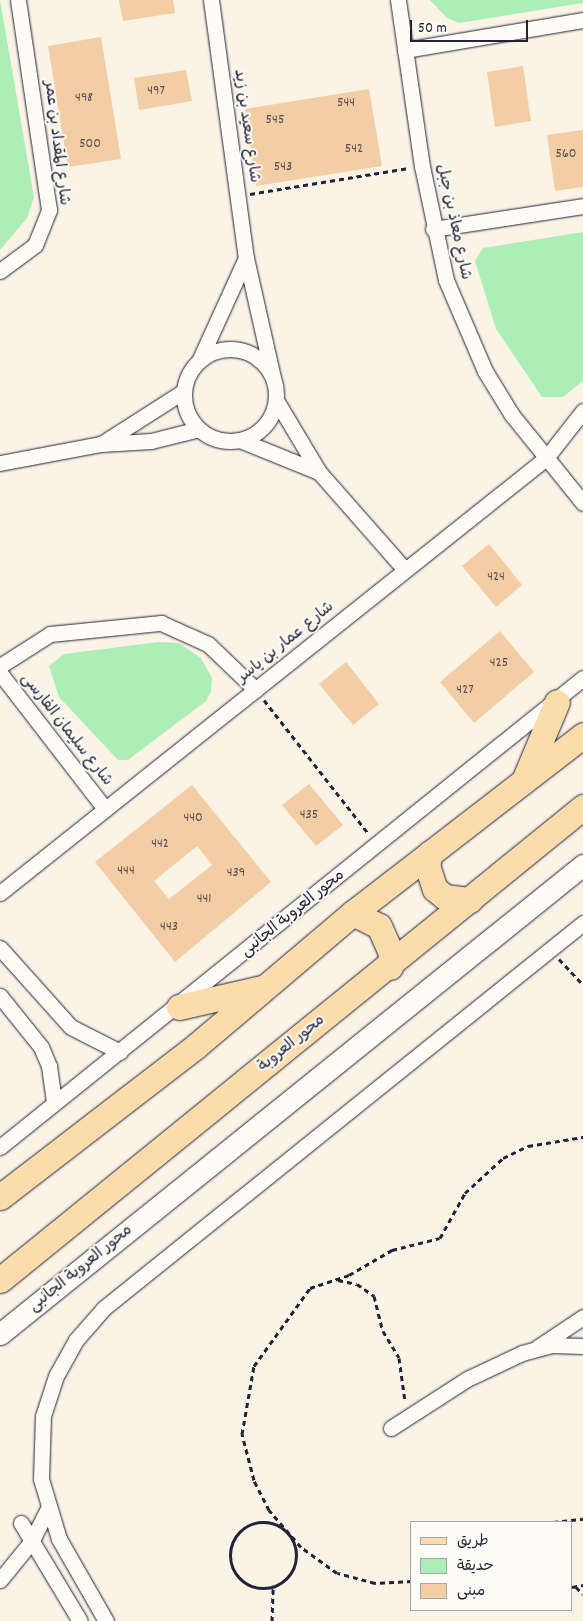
<!DOCTYPE html>
<html>
<head>
<meta charset="utf-8">
<style>
	body { margin:0 }
	#map { position:relative; width:583px; height:1621px; overflow:hidden; background:#fbf3e6; font-family:Dekko,"Playpen Sans Arabic",sans-serif }
	div>[style] { position:absolute }
	[style*='--x'] { left:calc(var(--x)*1px); top:calc(var(--y)*1px); width:calc(var(--w)*1px); rotate:calc(var(--a)*1deg) }
	.green>* { inset:0; background:#adeeb6 }
	.building>* { inset:0; background:#f3cda3 }
	.path>* { height:3px; margin-top:-1.5px; transform-origin:0; background:repeating-linear-gradient(90deg,#22223b 0 5px,transparent 0 9px) }
	.path>.ring { margin:-1.5px; padding:0; box-sizing:content-box; background:none; border:3px solid #22223b; border-radius:50% }
	.roads { filter:drop-shadow(0 0 1px #22223b) drop-shadow(0 0 1px #22223b) }
	.street>* { height:15px; margin:-7.5px; padding:0 7.5px; transform-origin:7.5px; border-radius:7.5px; background:#fdfcf7 }
	.street>.ring { margin:-7.5px; padding:0; box-sizing:content-box; background:none; border:15px solid #fdfcf7; border-radius:50% }
	.secondary>* { height:21px; margin:-10.5px; padding:0 10.5px; transform-origin:10.5px; border-radius:10.5px; background:#fdfcf7 }
	.primary>* { height:25px; margin:-12.5px; padding:0 12.5px; transform-origin:12.5px; border-radius:12.5px; background:#fddcac }
	span { translate:-50% -50%; white-space:nowrap; text-align:center; line-height:1.15; -webkit-text-stroke:4px #fdfcf7; paint-order:stroke }
	.number-label { font-size:14px; color:#564d55 }
	.number-label span { -webkit-text-stroke-width:0 }
	.street-label { font-size:16px; color:#22223b }
	.legend { position:absolute; left:410px; top:1521px; width:162px; height:90px; box-sizing:border-box; background:#fdfcf7; border:1px solid #a5a5ac; margin:0; padding:6px 9px; list-style:none; font-size:15px; color:#22223b }
	.legend li { display:flex; align-items:center; gap:10px; height:25px }
	.legend b { width:25px; border:1px solid #a5a5ac }
	.scale { position:absolute; left:410px; top:20px; width:118px; height:22px; box-sizing:border-box; border:2px solid #22223b; border-top:0; padding-left:6px; font-size:15px; line-height:18px; white-space:nowrap; color:#22223b; -webkit-text-stroke:4px #fdfcf7; paint-order:stroke }
</style>
</head>
<body>
<div id="map">
	<div class="green">
		<i style="clip-path:polygon(0 0,34px 197px,27px 218px,0 250px)"></i>
		<i style="clip-path:polygon(430px 0,583px 0,583px 3px,459px 23px,447px 18px)"></i>
		<i style="clip-path:polygon(583px 232px,583px 381px,563px 397px,542px 397px,496px 329px,475px 261px,483px 248px)"></i>
		<i style="clip-path:polygon(159px 642px,179px 643px,201px 658px,212px 678px,211px 692px,206px 701px,128px 760px,118px 760px,59px 697px,49px 666px,64px 654px)"></i>
	</div>
	<div class="building">
		<i style="clip-path:polygon(119px 0,173px 0,175px 13px,123px 21px)"></i>
		<i style="clip-path:polygon(101px 37px,121px 159px,68px 167px,48px 46px)"></i>
		<i style="clip-path:polygon(523px 66px,531px 121px,495px 127px,487px 72px)"></i>
		<i style="clip-path:polygon(186px 70px,192px 101px,139px 110px,134px 78px)"></i>
		<i style="clip-path:polygon(369px 89px,382px 166px,256px 186px,245px 109px)"></i>
		<i style="clip-path:polygon(583px 130px,583px 187px,555px 191px,547px 135px)"></i>
		<i style="clip-path:polygon(489px 544px,522px 585px,496px 607px,462px 566px)"></i>
		<i style="clip-path:polygon(500px 631px,534px 672px,474px 723px,440px 682px)"></i>
		<i style="clip-path:polygon(346px 662px,379px 704px,353px 725px,319px 684px)"></i>
		<i style="clip-path:polygon(309px 784px,343px 825px,316px 846px,282px 805px)"></i>
		<i style="clip-path:polygon(evenodd,192px 785px,271px 882px,175px 962px,95px 862px,192px 785px,197px 846px,212px 865px,169px 899px,154px 881px,197px 846px)"></i>
	</div>
	<div class="path">
		<i style="--x:250;--y:194;--w:161;--a:-9.3"></i>
		<i style="--x:264;--y:700;--w:169;--a:52"></i>
		<i style="--x:559;--y:959;--w:35;--a:47"></i>
		<i style="--x:338;--y:1280;--w:19;--a:12"></i>
		<i style="--x:357;--y:1284;--w:21;--a:35"></i>
		<i style="--x:374;--y:1296;--w:36;--a:76"></i>
		<i style="--x:383;--y:1331;--w:31;--a:59"></i>
		<i style="--x:399;--y:1358;--w:43;--a:82.1"></i>
		<i style="--x:553;--y:1522;--w:30;--a:-6"></i>
		<i class="ring" style="left:230px;top:1522px;width:63px;height:63px"></i>
		<i style="--x:412;--y:1581;--w:37;--a:177"></i>
		<i style="--x:375;--y:1583;--w:39;--a:-165"></i>
		<i style="--x:337;--y:1573;--w:44;--a:-144.2"></i>
		<i style="--x:301;--y:1547;--w:49;--a:-130.9"></i>
		<i style="--x:269;--y:1510;--w:34;--a:-117"></i>
		<i style="--x:254;--y:1480;--w:48;--a:-104.6"></i>
		<i style="--x:242;--y:1434;--w:69;--a:-80"></i>
		<i style="--x:254;--y:1366;--w:96;--a:-54.3"></i>
		<i style="--x:310;--y:1288;--w:41;--a:-18.4"></i>
		<i style="--x:349;--y:1275;--w:50;--a:-30.2"></i>
		<i style="--x:392;--y:1250;--w:49;--a:-14"></i>
		<i style="--x:440;--y:1238;--w:51;--a:-60.9"></i>
		<i style="--x:465;--y:1193;--w:52;--a:-42.6"></i>
		<i style="--x:503;--y:1158;--w:28;--a:-26"></i>
		<i style="--x:528;--y:1146;--w:56;--a:-9.3"></i>
		<i style="--x:572;--y:1587;--w:11;--a:-10"></i>
		<i style="--x:576;--y:1587;--w:10;--a:45"></i>
		<i style="--x:272;--y:1621;--w:35;--a:-88"></i>
	</div>
	<div class="roads">
		<div class="street">
			<i style="--x:211;--y:0;--w:260;--a:82.3"></i>
			<i style="--x:246;--y:258;--w:123;--a:77.3"></i>
			<i style="--x:398;--y:0;--w:168;--a:81.8"></i>
			<i style="--x:422;--y:166;--w:116;--a:78.1"></i>
			<i style="--x:446;--y:280;--w:99;--a:66.8"></i>
			<i style="--x:485;--y:371;--w:52;--a:58.5"></i>
			<i style="--x:512;--y:415;--w:113;--a:51.1"></i>
			<i style="--x:405;--y:50;--w:181;--a:-9.6"></i>
			<i style="--x:433;--y:229;--w:152;--a:-8.7"></i>
			<i style="--x:0;--y:271;--w:44;--a:-36.6"></i>
			<i style="--x:35;--y:245;--w:38;--a:-68"></i>
			<i style="--x:49;--y:210;--w:212;--a:-98.4"></i>
			<i class="ring" style="left:184px;top:349px;width:77px;height:77px"></i>
			<i style="--x:199;--y:361;--w:113;--a:-65.5"></i>
			<i style="--x:276;--y:400;--w:84;--a:59.2"></i>
			<i style="--x:319;--y:472;--w:130;--a:48.7"></i>
			<i style="--x:240;--y:440;--w:85;--a:22.1"></i>
			<i style="--x:101;--y:444;--w:98;--a:-32.6"></i>
			<i style="--x:0;--y:463;--w:103;--a:-10.7"></i>
			<i style="--x:101;--y:444;--w:50;--a:-3.4"></i>
			<i style="--x:151;--y:441;--w:49;--a:-14"></i>
			<i style="--x:0;--y:666;--w:59;--a:-32.6"></i>
			<i style="--x:50;--y:634;--w:112;--a:-5.7"></i>
			<i style="--x:161;--y:623;--w:51;--a:24.1"></i>
			<i style="--x:208;--y:644;--w:66;--a:43.8"></i>
			<i style="--x:0;--y:673;--w:172;--a:52.3"></i>
			<i style="--x:0;--y:893;--w:698;--a:-38.54"></i>
			<i style="--x:546;--y:458;--w:60;--a:-51.8"></i>
			<i style="--x:0;--y:948;--w:106;--a:48.1"></i>
			<i style="--x:71;--y:1027;--w:55;--a:27"></i>
			<i style="--x:0;--y:996;--w:65;--a:51.2"></i>
			<i style="--x:41;--y:1047;--w:21;--a:67"></i>
			<i style="--x:49;--y:1066;--w:37;--a:82"></i>
			<i style="--x:0;--y:1147;--w:748;--a:-38.82"></i>
			<i style="--x:538;--y:1347;--w:54;--a:-33.7"></i>
			<i style="--x:391;--y:1428;--w:90;--a:-32.8"></i>
			<i style="--x:467;--y:1379;--w:61;--a:-25.3"></i>
			<i style="--x:522;--y:1353;--w:31;--a:-15"></i>
			<i style="--x:552;--y:1345;--w:31;--a:2"></i>
			<i style="--x:21;--y:1523;--w:114;--a:59"></i>
			<i style="--x:0;--y:1580;--w:49;--a:-50.8"></i>
			<i style="--x:31;--y:1542;--w:38;--a:-63"></i>
			<i style="--x:106;--y:1621;--w:95;--a:-119.8"></i>
			<i style="--x:59;--y:1539;--w:63;--a:-106.7"></i>
			<i style="--x:41;--y:1479;--w:63;--a:-88.2"></i>
			<i style="--x:43;--y:1416;--w:42;--a:-72"></i>
			<i style="--x:56;--y:1376;--w:41;--a:-60.9"></i>
			<i style="--x:76;--y:1340;--w:43;--a:-48.8"></i>
			<i style="--x:104;--y:1308;--w:615;--a:-38.79"></i>
		</div>
		<div class="secondary">
			<i style="--x:0;--y:1334;--w:748;--a:-38.82"></i>
		</div>
		<div class="primary">
			<i style="--x:525;--y:778;--w:82;--a:-67.2"></i>
			<i style="--x:430;--y:853;--w:12;--a:104"></i>
			<i style="--x:427;--y:865;--w:25;--a:72"></i>
			<i style="--x:435;--y:889;--w:13;--a:39"></i>
			<i style="--x:445;--y:897;--w:25;--a:7"></i>
			<i style="--x:353;--y:913;--w:29;--a:27"></i>
			<i style="--x:379;--y:926;--w:30;--a:66"></i>
			<i style="--x:391;--y:953;--w:14;--a:94"></i>
			<i style="--x:179;--y:1007;--w:85;--a:-12.9"></i>
			<i style="--x:0;--y:1197;--w:247;--a:-37.6"></i>
			<i style="--x:196;--y:1046;--w:206;--a:-40.3"></i>
			<i style="--x:353;--y:913;--w:291;--a:-37.7"></i>
			<i style="--x:0;--y:1280;--w:751;--a:-39.05"></i>
		</div>
	</div>
	<div class="number-label">
		<span style="left:156px;top:91px">497</span>
		<span style="left:84px;top:98px">498</span>
		<span style="left:346px;top:103px">544</span>
		<span style="left:275px;top:120px">545</span>
		<span style="left:90px;top:144px">500</span>
		<span style="left:354px;top:149px">542</span>
		<span style="left:566px;top:154px">560</span>
		<span style="left:283px;top:167px">543</span>
		<span style="left:496px;top:577px">424</span>
		<span style="left:499px;top:663px">425</span>
		<span style="left:465px;top:690px">427</span>
		<span style="left:309px;top:815px">435</span>
		<span style="left:193px;top:818px">440</span>
		<span style="left:160px;top:844px">442</span>
		<span style="left:126px;top:871px">444</span>
		<span style="left:236px;top:873px">439</span>
		<span style="left:204px;top:899px">441</span>
		<span style="left:169px;top:927px">443</span>
	</div>
	<div class="street-label">
		<span style="left:246px;top:126px;rotate:82deg">شارع سعيد بن زيد</span>
		<span style="left:56px;top:143px;rotate:83deg">شارع المقداد بن عمر</span>
		<span style="left:453px;top:222px;rotate:78deg">شارع معاذ بن جبل</span>
		<span style="left:286px;top:643px;rotate:-39deg">شارع عمار بن ياسر</span>
		<span style="left:66px;top:730px;rotate:52deg">شارع سليمان الفارسى</span>
		<span style="left:293px;top:914px;rotate:-39deg">محور العروبة الجانبى</span>
		<span style="left:292px;top:1044px;rotate:-39deg">محور العروبة</span>
		<span style="left:81px;top:1269px;rotate:-39deg">محور العروبة الجانبى</span>
	</div>
	<ul class="legend">
	<li><b style="height:6px;background:#fddcac"></b>طريق</li>
	<li><b style="height:14px;background:#adeeb6"></b>حديقة</li>
	<li><b style="height:14px;background:#f3cda3"></b>مبنى</li>
	</ul>
	<div class="scale">50 m</div>
</div>
</body>
</html>
